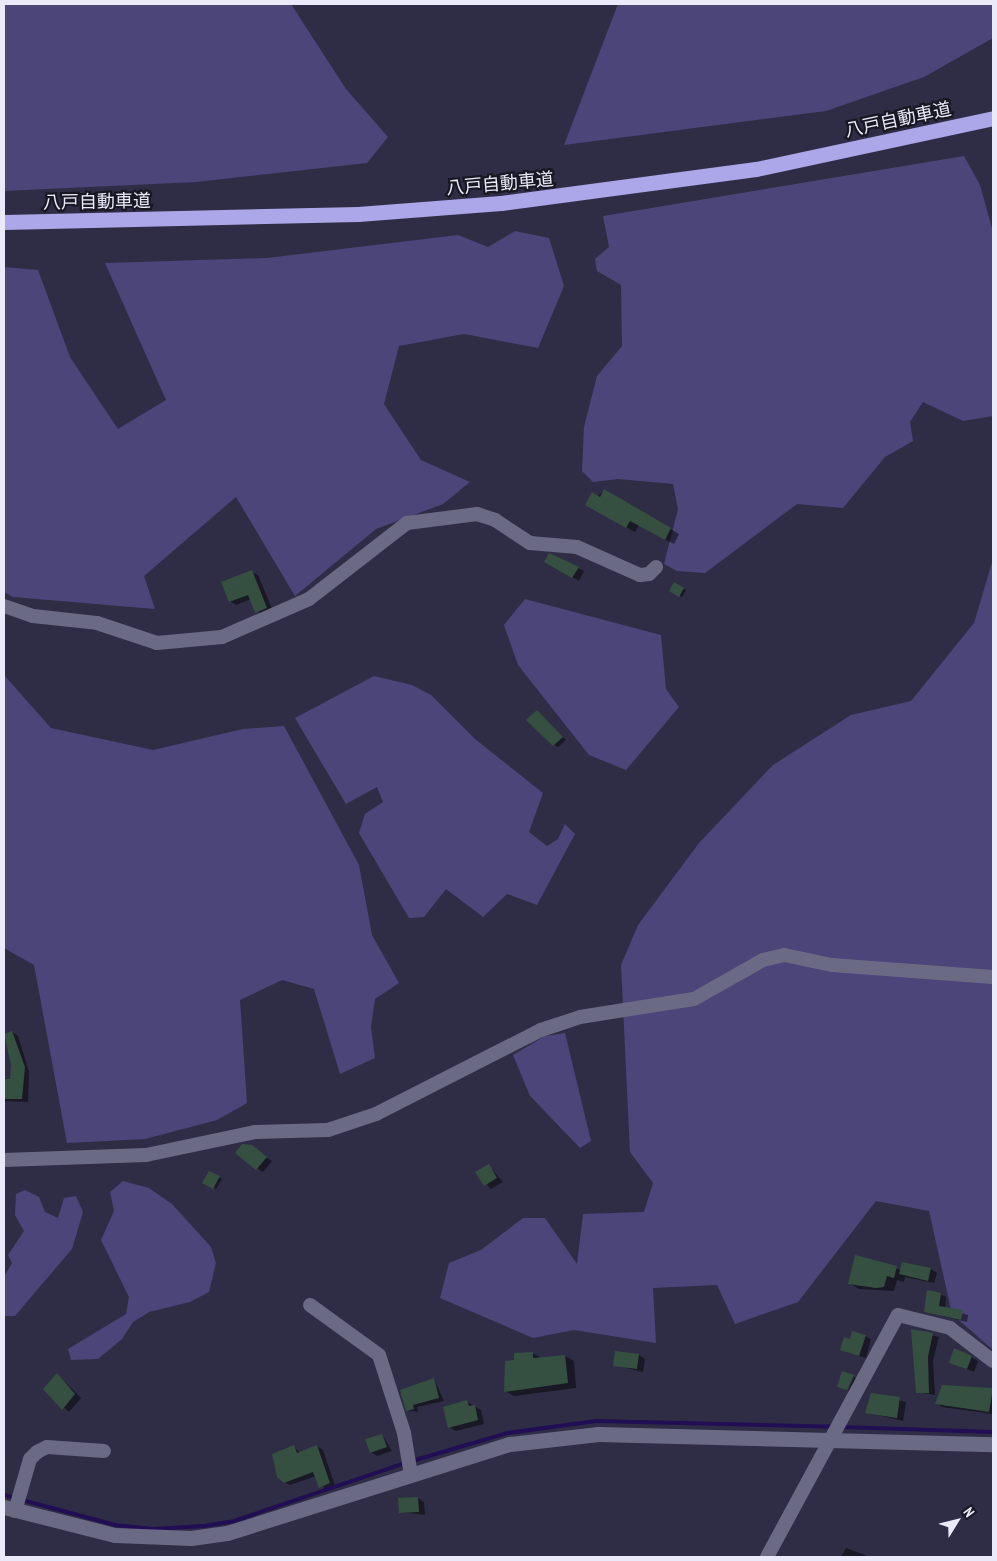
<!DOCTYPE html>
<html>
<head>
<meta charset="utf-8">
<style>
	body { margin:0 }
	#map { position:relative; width:997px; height:1561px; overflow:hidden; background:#2f2d45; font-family:"PT Sans Narrow","Noto Sans JP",sans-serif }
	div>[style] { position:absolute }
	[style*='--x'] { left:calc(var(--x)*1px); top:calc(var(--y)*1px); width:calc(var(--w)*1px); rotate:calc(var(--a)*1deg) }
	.green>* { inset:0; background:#4b457a }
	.shadow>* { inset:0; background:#0007 }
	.stream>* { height:4px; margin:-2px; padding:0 2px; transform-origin:2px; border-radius:2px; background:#210e54 }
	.building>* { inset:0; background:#355040 }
	.street>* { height:14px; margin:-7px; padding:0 7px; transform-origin:7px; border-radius:7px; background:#6b6a84 }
	.secondary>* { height:15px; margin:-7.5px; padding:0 7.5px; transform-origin:7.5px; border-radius:7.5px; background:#6b6a84 }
	.highway>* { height:15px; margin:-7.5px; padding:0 7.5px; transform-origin:7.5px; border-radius:7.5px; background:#aba7e9 }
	span { translate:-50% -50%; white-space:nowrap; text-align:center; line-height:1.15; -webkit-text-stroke:4.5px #181722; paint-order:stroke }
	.street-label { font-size:18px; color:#ebeafa }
	.frame { position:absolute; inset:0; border:5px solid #ebeafa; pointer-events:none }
	.north { position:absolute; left:932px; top:1496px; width:50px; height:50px; -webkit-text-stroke:4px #181722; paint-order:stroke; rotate:54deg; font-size:14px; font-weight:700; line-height:20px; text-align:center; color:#ebeafa }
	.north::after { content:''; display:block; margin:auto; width:18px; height:22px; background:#ebeafa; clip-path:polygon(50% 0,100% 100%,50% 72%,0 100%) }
</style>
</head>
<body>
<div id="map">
	<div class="green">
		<i style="clip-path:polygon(4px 4px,291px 4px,346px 89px,388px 137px,367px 163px,196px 182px,4px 191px)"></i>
		<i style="clip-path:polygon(618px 4px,993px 4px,993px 38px,924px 77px,826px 111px,564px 145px)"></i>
		<i style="clip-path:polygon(964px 156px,980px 185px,993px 232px,993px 416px,963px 421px,923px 402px,910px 422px,913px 441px,885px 457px,843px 508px,797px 504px,705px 573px,677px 571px,664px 564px,678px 509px,673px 484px,618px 479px,593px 482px,582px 471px,584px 427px,597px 376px,622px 346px,621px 285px,597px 271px,595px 259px,609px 247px,603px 216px)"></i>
		<i style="clip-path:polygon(515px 231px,549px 238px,564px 286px,538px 348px,464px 334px,399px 346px,384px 404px,421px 460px,470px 482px,443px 504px,376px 529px,295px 596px,236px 497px,144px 576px,155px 609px,13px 597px,4px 592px,4px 267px,38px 270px,70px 357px,118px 429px,166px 400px,105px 263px,267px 258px,458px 235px,488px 247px)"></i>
		<i style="clip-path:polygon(993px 559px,993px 1350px,952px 1314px,929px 1211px,876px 1201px,798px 1302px,735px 1324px,717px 1285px,653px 1288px,656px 1343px,574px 1330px,533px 1338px,440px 1298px,449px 1263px,481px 1250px,523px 1218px,545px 1218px,577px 1264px,583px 1214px,644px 1212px,653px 1183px,630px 1152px,621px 965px,638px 925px,699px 843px,773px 765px,851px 715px,911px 701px,974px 623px)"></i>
		<i style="clip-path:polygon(525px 599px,661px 635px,666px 689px,679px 707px,626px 770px,589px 755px,518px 665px,504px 625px)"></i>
		<i style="clip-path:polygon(4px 675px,51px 728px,153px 750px,243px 729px,284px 726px,359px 865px,372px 935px,399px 983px,375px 999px,371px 1027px,375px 1058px,340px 1074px,314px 989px,282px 980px,240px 1000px,247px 1103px,217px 1120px,145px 1139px,67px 1143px,34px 965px,4px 948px)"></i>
		<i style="clip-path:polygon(374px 676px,412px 685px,431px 695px,475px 739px,543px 793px,529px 832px,547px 846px,558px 839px,565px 824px,575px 834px,537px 905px,507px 894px,483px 917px,446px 889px,424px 917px,409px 918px,359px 833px,365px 814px,383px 802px,377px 787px,346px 804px,295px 718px)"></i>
		<i style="clip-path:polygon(565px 1033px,591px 1141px,580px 1148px,530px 1096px,513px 1055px,545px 1036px)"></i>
		<i style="clip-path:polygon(123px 1181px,149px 1188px,172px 1204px,211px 1247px,216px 1263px,209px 1292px,190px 1302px,149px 1312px,133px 1322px,122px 1339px,98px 1359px,71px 1360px,68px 1349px,126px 1314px,129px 1297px,101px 1240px,114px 1211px,110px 1192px)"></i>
		<i style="clip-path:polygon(25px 1190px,39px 1197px,45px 1212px,58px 1218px,64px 1198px,76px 1196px,83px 1212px,72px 1249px,15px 1316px,4px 1316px,4px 1277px,12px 1263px,8px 1255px,24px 1231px,15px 1215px,16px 1194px)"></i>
	</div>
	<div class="shadow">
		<i style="clip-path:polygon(605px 490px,679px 534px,674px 544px,639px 525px,635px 532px,587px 505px)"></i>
		<i style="clip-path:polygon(546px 561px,578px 568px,584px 571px,579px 581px)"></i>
		<i style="clip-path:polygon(251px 572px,258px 575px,273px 611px,262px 616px,251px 599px,236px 605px,230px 601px)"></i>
		<i style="clip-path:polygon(675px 584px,686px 590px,682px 597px,671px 591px)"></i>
		<i style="clip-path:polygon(537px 711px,566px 740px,558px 747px,554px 745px)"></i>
		<i style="clip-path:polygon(12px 1032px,18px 1036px,29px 1072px,28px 1102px,4px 1101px,4px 1080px,11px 1081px,12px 1065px,4px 1035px)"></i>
		<i style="clip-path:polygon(245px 1145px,272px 1161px,263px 1172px,237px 1153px)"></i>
		<i style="clip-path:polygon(489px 1166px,503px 1182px,491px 1189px,477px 1173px)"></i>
		<i style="clip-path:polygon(209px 1172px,222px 1179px,216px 1189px,204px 1183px)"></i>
		<i style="clip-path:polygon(856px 1256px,901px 1270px,931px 1269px,937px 1273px,934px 1283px,905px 1277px,904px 1282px,897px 1280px,894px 1291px,859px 1289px,849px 1283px)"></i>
		<i style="clip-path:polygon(940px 1294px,946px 1297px,945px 1308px,968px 1315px,967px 1322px,925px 1312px)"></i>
		<i style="clip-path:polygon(913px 1330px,939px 1337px,933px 1360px,935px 1395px,917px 1392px)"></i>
		<i style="clip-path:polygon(865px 1336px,871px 1339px,866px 1358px,842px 1350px,851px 1340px)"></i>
		<i style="clip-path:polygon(532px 1353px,542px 1358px,565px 1356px,574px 1361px,576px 1388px,514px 1396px,505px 1391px,516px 1361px)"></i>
		<i style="clip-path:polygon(639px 1355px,645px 1359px,643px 1372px,614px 1365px)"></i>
		<i style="clip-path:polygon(971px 1357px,978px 1361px,974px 1372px,951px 1362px)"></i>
		<i style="clip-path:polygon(57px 1374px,81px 1398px,69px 1412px,44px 1389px)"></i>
		<i style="clip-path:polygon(854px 1377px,859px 1380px,854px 1393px,848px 1391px)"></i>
		<i style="clip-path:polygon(434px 1379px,444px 1401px,417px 1407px,418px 1412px,407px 1410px)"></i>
		<i style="clip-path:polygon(943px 1386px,993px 1389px,993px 1414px,942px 1407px,936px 1403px)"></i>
		<i style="clip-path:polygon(872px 1394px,906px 1402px,903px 1421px,866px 1412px)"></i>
		<i style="clip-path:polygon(467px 1402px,481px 1410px,484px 1424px,456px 1431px,449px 1427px)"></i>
		<i style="clip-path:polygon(382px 1435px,392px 1451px,377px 1456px,371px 1452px)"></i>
		<i style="clip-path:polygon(317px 1446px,323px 1450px,335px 1486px,326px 1490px,316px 1476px,290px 1485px,284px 1482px,294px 1447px,300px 1453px)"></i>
		<i style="clip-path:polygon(418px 1498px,424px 1502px,425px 1515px,400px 1512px)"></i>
		<i style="clip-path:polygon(846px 1548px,865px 1555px,868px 1557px,841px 1557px)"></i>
	</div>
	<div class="stream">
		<i style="--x:842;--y:1427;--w:151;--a:1.9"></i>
		<i style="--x:412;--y:1461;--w:99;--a:-16.4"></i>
		<i style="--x:507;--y:1433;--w:90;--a:-7.7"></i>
		<i style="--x:596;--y:1421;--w:239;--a:1.4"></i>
		<i style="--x:4;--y:1495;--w:115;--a:15.1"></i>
		<i style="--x:115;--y:1525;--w:38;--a:6"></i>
		<i style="--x:153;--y:1529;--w:51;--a:-3.4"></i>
		<i style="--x:204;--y:1526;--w:30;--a:-9"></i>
		<i style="--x:234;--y:1521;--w:181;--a:-18.7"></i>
	</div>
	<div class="building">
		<i style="clip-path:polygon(604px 489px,671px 528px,665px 540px,630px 521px,626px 528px,585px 505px,592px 492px,600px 497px)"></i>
		<i style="clip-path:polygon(549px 553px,579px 567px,572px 578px,544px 562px)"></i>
		<i style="clip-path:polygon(252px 570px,267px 608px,255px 613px,248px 595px,229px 602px,221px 582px)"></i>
		<i style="clip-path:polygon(674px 582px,684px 588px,679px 597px,669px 591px)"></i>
		<i style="clip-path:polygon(537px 710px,563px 737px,553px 746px,526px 720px)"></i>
		<i style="clip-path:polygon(12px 1031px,25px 1067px,22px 1099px,4px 1099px,4px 1079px,10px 1079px,11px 1065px,4px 1034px)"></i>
		<i style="clip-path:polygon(242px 1144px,252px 1145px,267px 1157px,256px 1170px,235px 1153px)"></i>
		<i style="clip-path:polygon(489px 1164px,497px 1178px,484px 1186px,475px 1172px)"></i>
		<i style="clip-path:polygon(209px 1171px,220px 1176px,213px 1189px,202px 1183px)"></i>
		<i style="clip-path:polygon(855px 1255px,897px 1266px,894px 1278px,887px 1276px,884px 1287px,876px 1288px,848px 1284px)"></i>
		<i style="clip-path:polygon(902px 1262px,931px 1268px,928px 1281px,899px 1274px)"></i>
		<i style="clip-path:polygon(927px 1290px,941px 1293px,939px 1306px,963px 1310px,961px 1320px,924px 1312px)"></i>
		<i style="clip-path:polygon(911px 1329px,933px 1333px,928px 1357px,929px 1393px,916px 1393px)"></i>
		<i style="clip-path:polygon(852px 1331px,866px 1335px,859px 1356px,840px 1350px,844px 1337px,850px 1339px)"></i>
		<i style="clip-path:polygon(954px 1348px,972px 1356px,967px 1369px,949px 1363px)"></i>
		<i style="clip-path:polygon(615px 1351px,639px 1354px,637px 1369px,613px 1366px)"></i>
		<i style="clip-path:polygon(533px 1352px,533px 1358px,565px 1355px,568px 1383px,504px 1392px,505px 1361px,514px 1360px,514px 1353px)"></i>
		<i style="clip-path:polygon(842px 1371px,854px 1375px,847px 1390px,837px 1387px)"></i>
		<i style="clip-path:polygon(57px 1373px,75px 1394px,62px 1410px,43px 1389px)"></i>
		<i style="clip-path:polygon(434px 1378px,439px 1398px,413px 1405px,414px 1409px,406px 1411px,400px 1390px)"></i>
		<i style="clip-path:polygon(942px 1385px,993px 1388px,989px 1412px,935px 1404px)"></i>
		<i style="clip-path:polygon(871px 1393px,900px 1397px,897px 1418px,865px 1413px)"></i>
		<i style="clip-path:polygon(467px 1400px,469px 1406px,475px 1405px,478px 1420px,448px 1428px,443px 1407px)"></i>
		<i style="clip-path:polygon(382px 1434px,387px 1447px,370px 1453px,365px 1439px)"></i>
		<i style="clip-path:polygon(294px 1445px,297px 1453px,317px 1445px,330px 1483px,319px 1488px,313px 1472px,284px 1483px,277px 1477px,272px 1454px)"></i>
		<i style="clip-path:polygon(418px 1497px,419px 1512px,399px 1513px,398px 1498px)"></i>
	</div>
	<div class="street">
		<i style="--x:4;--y:606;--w:31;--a:19"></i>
		<i style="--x:33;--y:616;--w:64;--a:6.2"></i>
		<i style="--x:97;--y:623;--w:63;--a:18.4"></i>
		<i style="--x:157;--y:643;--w:65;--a:-5.3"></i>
		<i style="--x:222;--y:637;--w:95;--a:-23.6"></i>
		<i style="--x:309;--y:599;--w:124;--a:-37.8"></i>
		<i style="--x:407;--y:523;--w:71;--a:-7.3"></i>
		<i style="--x:477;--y:514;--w:19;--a:18"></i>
		<i style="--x:495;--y:520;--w:42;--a:33.3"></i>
		<i style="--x:530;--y:543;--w:47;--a:4.9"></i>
		<i style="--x:577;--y:547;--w:69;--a:24"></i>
		<i style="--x:640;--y:575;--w:9;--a:-6"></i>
		<i style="--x:649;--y:574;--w:10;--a:-45"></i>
		<i style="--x:4;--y:1160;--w:142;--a:-2"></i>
		<i style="--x:146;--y:1155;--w:111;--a:-11.9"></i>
		<i style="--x:255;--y:1132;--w:73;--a:-1.6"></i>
		<i style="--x:328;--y:1130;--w:51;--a:-18.4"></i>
		<i style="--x:376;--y:1114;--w:185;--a:-27"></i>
		<i style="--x:541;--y:1030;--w:41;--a:-18.4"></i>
		<i style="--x:580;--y:1017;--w:115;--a:-9"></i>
		<i style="--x:694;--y:999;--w:79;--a:-29.5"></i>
		<i style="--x:763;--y:960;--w:22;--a:-13"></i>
		<i style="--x:784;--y:955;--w:49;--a:11.8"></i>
		<i style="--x:832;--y:965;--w:161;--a:4.3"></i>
		<i style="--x:310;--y:1305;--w:85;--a:35.9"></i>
		<i style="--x:379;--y:1355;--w:82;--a:72.2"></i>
		<i style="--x:404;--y:1433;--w:43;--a:80.5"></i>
		<i style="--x:15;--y:1511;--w:54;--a:-73.9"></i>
		<i style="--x:30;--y:1459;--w:10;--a:-45"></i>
		<i style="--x:37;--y:1452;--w:11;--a:-27"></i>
		<i style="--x:47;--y:1447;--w:57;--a:4"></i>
		<i style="--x:767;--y:1557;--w:275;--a:-61.6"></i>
		<i style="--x:898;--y:1315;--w:54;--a:14"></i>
		<i style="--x:950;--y:1328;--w:54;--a:37.5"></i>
	</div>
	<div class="secondary">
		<i style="--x:4;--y:1507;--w:114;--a:14.2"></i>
		<i style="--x:115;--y:1535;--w:76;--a:2.3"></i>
		<i style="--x:191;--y:1538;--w:36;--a:-8"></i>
		<i style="--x:227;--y:1533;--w:297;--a:-17.5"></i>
		<i style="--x:510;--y:1444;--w:89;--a:-6.5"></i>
		<i style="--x:598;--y:1434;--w:395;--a:1.5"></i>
	</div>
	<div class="highway">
		<i style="--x:4;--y:222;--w:354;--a:-1.3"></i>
		<i style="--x:358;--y:214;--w:143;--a:-4.4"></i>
		<i style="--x:501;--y:203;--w:257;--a:-7.6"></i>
		<i style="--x:756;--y:169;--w:242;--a:-12.1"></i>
	</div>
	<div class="street-label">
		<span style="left:898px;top:120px;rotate:-12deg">八戸自動車道</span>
		<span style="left:500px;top:184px;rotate:-5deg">八戸自動車道</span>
		<span style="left:97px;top:202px;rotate:-1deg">八戸自動車道</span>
	</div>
	<div class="frame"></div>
	<div class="north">N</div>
</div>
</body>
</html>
